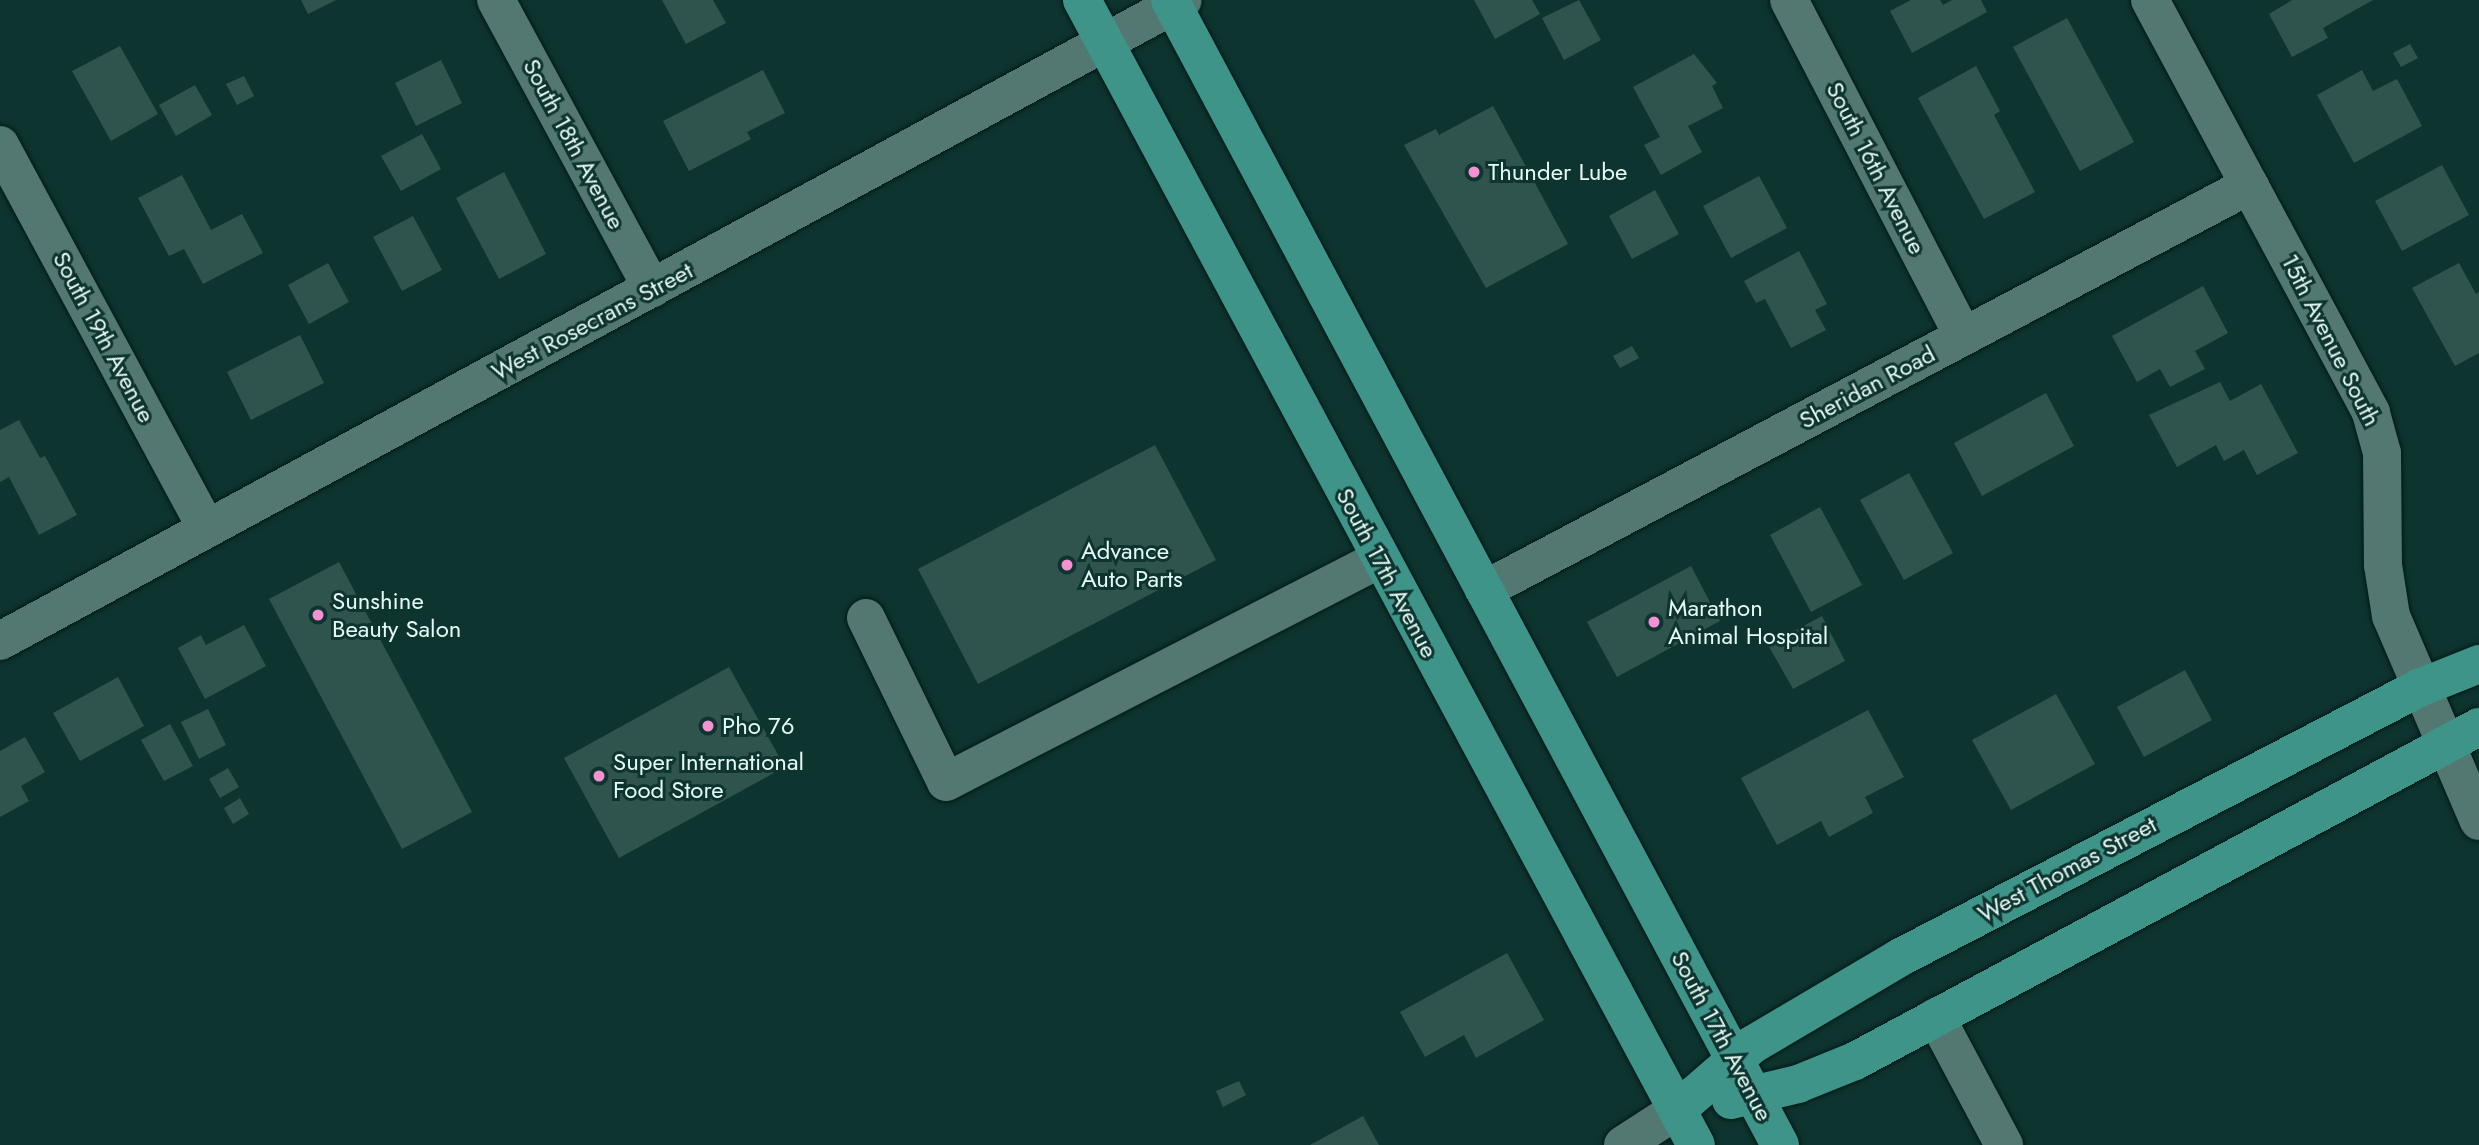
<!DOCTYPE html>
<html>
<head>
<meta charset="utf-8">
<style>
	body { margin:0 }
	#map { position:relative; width:2479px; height:1145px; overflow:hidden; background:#0e342f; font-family:Jost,sans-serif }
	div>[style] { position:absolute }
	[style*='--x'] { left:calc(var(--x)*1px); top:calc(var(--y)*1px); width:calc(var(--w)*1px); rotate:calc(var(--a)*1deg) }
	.building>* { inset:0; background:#2f544e }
	.roads { filter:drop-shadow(0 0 2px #001a17) drop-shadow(0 0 2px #001a17) }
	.minor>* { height:38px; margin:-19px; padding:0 19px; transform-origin:19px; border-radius:19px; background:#527871 }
	.major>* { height:38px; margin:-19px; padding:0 19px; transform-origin:19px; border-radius:19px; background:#3e9488 }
	.dots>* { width:19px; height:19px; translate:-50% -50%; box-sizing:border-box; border:4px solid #0e342f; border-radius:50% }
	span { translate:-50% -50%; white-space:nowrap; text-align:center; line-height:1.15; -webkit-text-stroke:6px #0e342f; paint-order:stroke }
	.street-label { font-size:24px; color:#e5f9f5 }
	.poi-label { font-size:24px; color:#e5f9f5 }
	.left { translate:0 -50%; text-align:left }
</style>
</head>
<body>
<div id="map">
	<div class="building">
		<i style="clip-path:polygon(301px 0,336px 0,308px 14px)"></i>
		<i style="clip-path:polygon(662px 0,713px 0,726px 23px,686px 44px)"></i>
		<i style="clip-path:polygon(1474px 0,1532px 0,1540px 14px,1495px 39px)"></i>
		<i style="clip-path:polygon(1579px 0,1601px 40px,1564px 60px,1542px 18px)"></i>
		<i style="clip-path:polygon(1911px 0,1940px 0,1943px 5px,1952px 0,1981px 0,1987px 12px,1912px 53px,1890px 11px)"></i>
		<i style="clip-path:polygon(2292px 0,2373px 0,2323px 28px,2328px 38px,2292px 57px,2269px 14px)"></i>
		<i style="clip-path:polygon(2067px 18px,2134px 142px,2080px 171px,2013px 47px)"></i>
		<i style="clip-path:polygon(2410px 44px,2418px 58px,2401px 67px,2393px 53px)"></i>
		<i style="clip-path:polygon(120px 46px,158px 114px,111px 141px,72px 71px)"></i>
		<i style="clip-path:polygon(1694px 54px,1717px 83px,1712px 86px,1723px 108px,1688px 126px,1702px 152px,1661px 175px,1644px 145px,1660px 137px,1633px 87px)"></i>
		<i style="clip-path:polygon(441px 60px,462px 103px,416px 126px,395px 83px)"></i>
		<i style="clip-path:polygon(1976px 66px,2000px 111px,1994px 115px,2035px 192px,1984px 219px,1918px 98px)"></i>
		<i style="clip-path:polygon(763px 70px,785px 113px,747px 132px,751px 139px,689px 171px,663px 121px)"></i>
		<i style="clip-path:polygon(2362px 70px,2373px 91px,2397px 79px,2422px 126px,2354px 163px,2317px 95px)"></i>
		<i style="clip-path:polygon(244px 76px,254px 96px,237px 105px,226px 84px)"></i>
		<i style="clip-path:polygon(195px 85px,212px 115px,176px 136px,159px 105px)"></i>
		<i style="clip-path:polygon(1493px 106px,1568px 244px,1486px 288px,1404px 145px,1436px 129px,1439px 135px)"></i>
		<i style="clip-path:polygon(422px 134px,441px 169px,401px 191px,381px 156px)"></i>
		<i style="clip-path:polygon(2442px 165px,2469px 215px,2402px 251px,2375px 201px)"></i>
		<i style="clip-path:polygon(504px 172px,546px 254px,499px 279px,456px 198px)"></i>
		<i style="clip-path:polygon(182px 175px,211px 230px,242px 214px,263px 253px,203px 284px,184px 249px,169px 256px,138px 198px)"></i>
		<i style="clip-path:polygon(1759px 176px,1787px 228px,1731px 258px,1703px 206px)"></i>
		<i style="clip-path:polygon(1655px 190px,1679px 234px,1632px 259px,1609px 216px)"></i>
		<i style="clip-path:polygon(413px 216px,442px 270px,402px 291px,373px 237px)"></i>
		<i style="clip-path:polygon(1799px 251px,1827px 304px,1815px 310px,1826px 330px,1791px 348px,1765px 299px,1756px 303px,1744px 281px)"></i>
		<i style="clip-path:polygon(328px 263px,349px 302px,309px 324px,288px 285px)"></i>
		<i style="clip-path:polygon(2459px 263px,2476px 294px,2479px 292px,2479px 353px,2455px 366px,2412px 288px)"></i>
		<i style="clip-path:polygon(2203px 286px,2228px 333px,2195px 351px,2205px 369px,2170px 387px,2160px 369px,2137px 382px,2112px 336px)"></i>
		<i style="clip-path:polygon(300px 335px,324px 383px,251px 420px,227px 372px)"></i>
		<i style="clip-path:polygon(1632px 346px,1639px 358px,1620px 368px,1613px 356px)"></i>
		<i style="clip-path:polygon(2220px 382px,2230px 401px,2261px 384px,2298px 453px,2257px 475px,2244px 450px,2224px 461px,2216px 445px,2177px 467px,2149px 415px)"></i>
		<i style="clip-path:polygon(2046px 393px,2074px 446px,1982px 496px,1954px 443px)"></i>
		<i style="clip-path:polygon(19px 420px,40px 458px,45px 456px,77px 515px,39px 535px,9px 477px,0 482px,0 430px)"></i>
		<i style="clip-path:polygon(1155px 445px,1216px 560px,978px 684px,918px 569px)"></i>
		<i style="clip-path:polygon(1909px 473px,1953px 553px,1904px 580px,1860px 500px)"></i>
		<i style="clip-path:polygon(1820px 507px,1862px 585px,1811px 612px,1770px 535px)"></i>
		<i style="clip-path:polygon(339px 562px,472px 812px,402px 849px,269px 599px)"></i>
		<i style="clip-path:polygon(1691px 566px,1720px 621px,1617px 677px,1587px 622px)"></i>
		<i style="clip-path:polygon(1822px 616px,1845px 661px,1793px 689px,1768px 645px)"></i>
		<i style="clip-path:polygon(244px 625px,266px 666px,205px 699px,178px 648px,201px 635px,206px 645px)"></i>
		<i style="clip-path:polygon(729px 667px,785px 767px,619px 858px,564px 758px)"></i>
		<i style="clip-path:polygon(2185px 670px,2212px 720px,2144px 757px,2117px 707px)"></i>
		<i style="clip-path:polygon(118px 677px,144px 726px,80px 761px,53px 713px)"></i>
		<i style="clip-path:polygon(2056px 694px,2095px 764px,2011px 810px,1972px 740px)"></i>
		<i style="clip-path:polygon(208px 709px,226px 745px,199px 759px,181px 722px)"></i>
		<i style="clip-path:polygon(1868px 710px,1904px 777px,1865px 797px,1873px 813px,1829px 837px,1821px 821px,1777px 845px,1741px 778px)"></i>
		<i style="clip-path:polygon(170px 724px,193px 766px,164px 781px,141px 740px)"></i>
		<i style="clip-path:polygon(25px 737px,45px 772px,21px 786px,29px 801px,0 817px,0 751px)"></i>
		<i style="clip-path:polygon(228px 768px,239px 787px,220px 798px,209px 779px)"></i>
		<i style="clip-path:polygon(240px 798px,249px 814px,233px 824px,224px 808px)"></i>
		<i style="clip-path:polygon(1507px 953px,1544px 1020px,1476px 1058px,1464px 1035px,1425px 1057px,1400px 1012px)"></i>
		<i style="clip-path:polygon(1239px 1081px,1246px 1095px,1223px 1107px,1216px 1091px)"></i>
		<i style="clip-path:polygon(1363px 1116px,1379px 1145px,1310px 1145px)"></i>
	</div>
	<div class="roads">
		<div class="minor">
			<i style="--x:496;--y:0;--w:328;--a:61.6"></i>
			<i style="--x:1789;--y:0;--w:378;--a:62.6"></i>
			<i style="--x:2150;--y:0;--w:468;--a:61.8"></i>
			<i style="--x:2371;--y:413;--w:41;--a:74.6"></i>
			<i style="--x:2382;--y:453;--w:112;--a:89.5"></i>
			<i style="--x:2383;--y:565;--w:52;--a:81.1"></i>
			<i style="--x:2391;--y:616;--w:223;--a:66.8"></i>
			<i style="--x:0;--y:145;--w:436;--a:61.7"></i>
			<i style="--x:1484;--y:590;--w:866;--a:-27.87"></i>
			<i style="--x:866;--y:618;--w:182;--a:64"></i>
			<i style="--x:946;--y:782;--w:487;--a:-27.2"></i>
			<i style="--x:0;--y:641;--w:1345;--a:-28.45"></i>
			<i style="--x:1936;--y:1017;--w:145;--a:62"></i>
			<i style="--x:1623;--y:1145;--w:64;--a:-32.9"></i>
		</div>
		<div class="major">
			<i style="--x:1082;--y:0;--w:1299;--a:61.8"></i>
			<i style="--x:1170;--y:0;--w:1297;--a:61.95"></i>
			<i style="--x:1731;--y:1100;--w:69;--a:-13.4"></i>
			<i style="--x:1798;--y:1084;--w:61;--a:-22"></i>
			<i style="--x:1855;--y:1061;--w:708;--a:-28.16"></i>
			<i style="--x:1677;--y:1110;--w:99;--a:-40.9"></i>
			<i style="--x:1752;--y:1045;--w:171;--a:-30.6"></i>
			<i style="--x:1899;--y:958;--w:586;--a:-27.44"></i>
			<i style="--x:2419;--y:688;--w:65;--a:-21.8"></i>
		</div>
	</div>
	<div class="dots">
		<i style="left:1474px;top:172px;background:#f591d2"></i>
		<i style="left:1067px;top:565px;background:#f591d2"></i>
		<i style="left:318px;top:615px;background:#f591d2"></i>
		<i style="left:1654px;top:622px;background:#f591d2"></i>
		<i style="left:708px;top:726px;background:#f591d2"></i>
		<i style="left:599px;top:776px;background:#f591d2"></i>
	</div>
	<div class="street-label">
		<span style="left:574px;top:144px;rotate:62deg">South 18th Avenue</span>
		<span style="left:1876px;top:168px;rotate:63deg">South 16th Avenue</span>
		<span style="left:592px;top:321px;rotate:-28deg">West Rosecrans Street</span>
		<span style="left:104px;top:337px;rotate:62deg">South 19th Avenue</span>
		<span style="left:2331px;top:340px;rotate:63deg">15th Avenue South</span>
		<span style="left:1867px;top:387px;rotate:-28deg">Sheridan Road</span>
		<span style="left:1387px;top:573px;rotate:62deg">South 17th Avenue</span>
		<span style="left:2067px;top:869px;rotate:-28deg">West Thomas Street</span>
		<span style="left:1722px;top:1036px;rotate:62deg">South 17th Avenue</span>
	</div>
	<div class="poi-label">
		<span class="left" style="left:1488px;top:172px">Thunder Lube</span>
		<span class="left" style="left:1081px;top:565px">Advance<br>Auto Parts</span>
		<span class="left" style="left:332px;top:615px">Sunshine<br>Beauty Salon</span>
		<span class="left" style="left:1668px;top:622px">Marathon<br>Animal Hospital</span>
		<span class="left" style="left:722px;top:726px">Pho 76</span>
		<span class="left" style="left:613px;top:776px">Super International<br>Food Store</span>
	</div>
</div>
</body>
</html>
